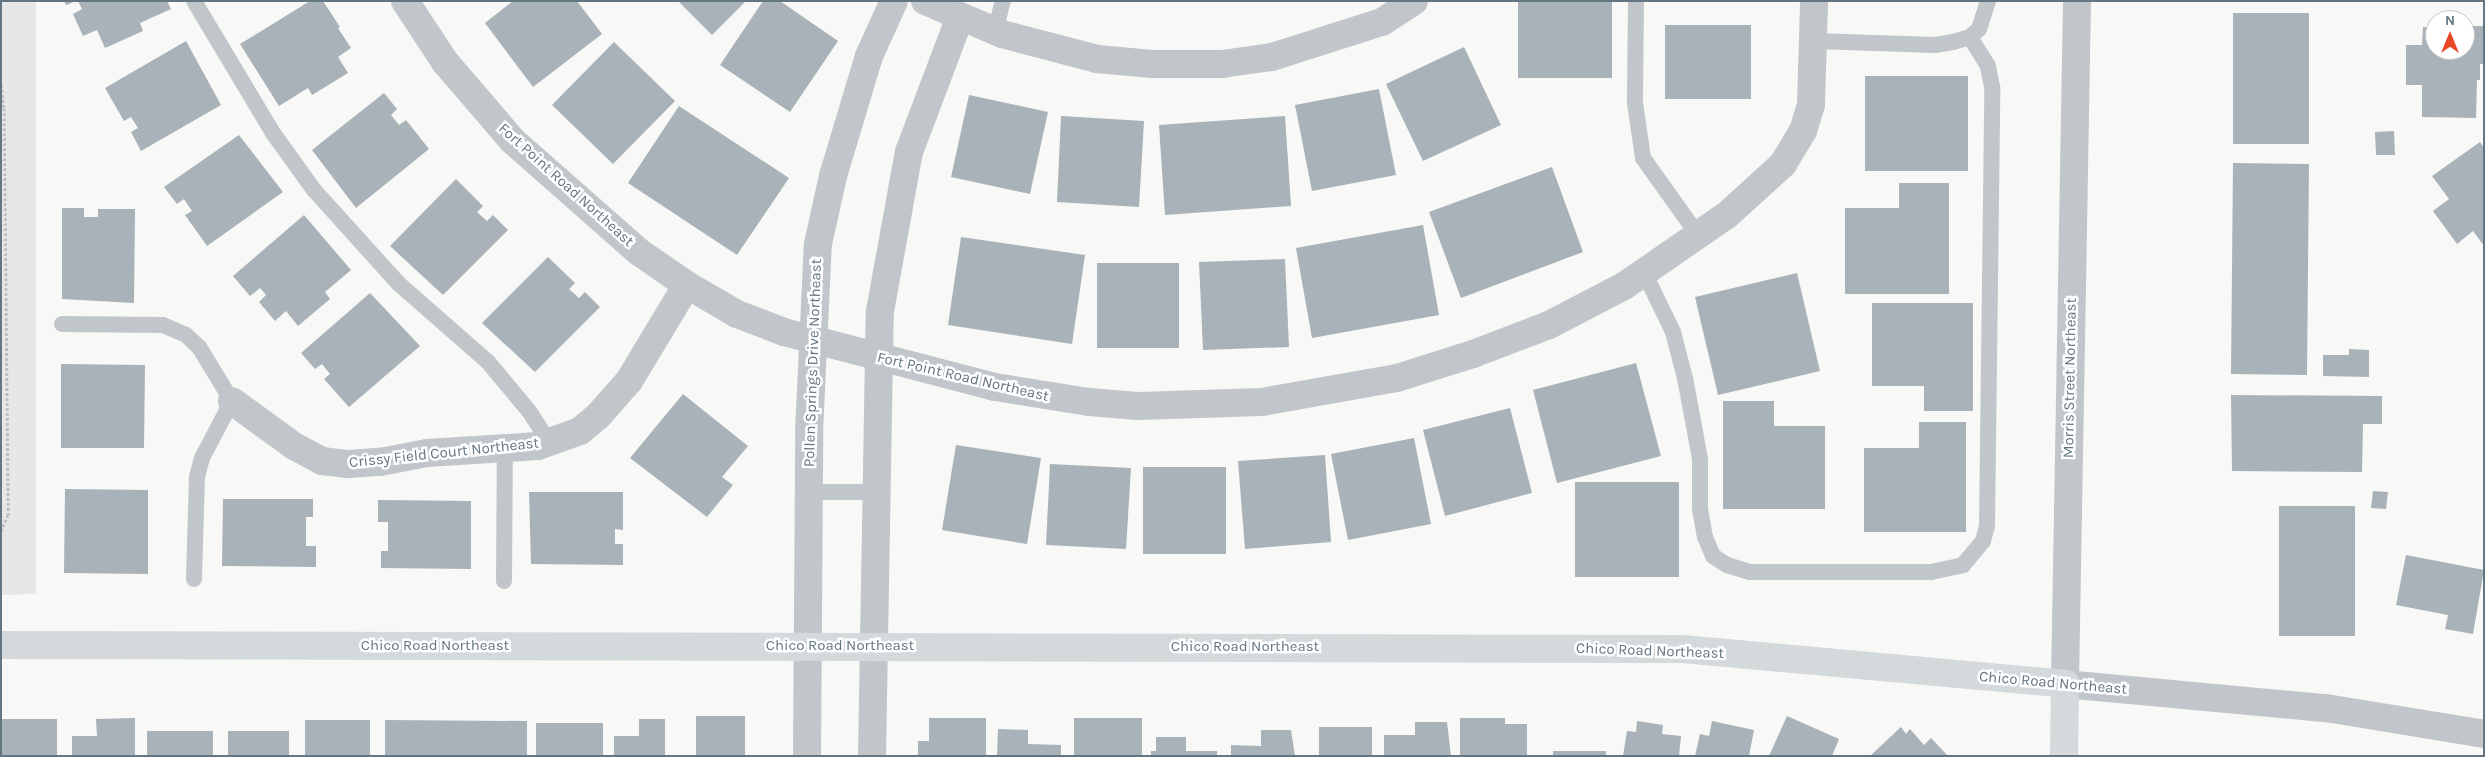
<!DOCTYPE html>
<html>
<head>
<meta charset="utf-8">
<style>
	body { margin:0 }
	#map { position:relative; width:2485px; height:757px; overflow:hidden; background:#f8f8f6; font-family:Karla,sans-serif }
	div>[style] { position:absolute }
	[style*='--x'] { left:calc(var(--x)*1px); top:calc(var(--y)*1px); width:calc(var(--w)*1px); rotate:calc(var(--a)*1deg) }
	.built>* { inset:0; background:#e6e8e7 }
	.building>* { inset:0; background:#a8b2b8 }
	.path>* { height:3px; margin-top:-1.5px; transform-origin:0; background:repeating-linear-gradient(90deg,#bbbfc1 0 2.5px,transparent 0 5px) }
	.lane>* { height:16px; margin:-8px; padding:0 8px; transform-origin:8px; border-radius:8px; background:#c1c6ca }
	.street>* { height:28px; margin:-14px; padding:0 14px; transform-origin:14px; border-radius:14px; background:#c1c6ca }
	.secondary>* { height:28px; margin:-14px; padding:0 14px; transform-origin:14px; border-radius:14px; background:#d4d9dc }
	span { translate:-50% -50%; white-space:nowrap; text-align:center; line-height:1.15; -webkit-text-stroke:5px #fff; paint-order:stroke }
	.street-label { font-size:15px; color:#637682 }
	.frame { position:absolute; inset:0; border:2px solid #637682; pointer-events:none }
	.north { position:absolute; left:2425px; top:10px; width:50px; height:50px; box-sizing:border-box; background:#fff; border:1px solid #c1c8cd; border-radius:50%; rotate:0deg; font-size:14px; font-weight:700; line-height:20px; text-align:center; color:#637682 }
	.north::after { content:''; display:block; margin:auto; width:18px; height:22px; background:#e84626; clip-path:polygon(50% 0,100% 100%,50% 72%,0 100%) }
</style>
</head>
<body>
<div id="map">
	<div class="built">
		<i style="clip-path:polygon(1px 1px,36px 1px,36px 594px,1px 595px)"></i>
	</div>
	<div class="building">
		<i style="clip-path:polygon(64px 1px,76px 1px,66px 5px)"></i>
		<i style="clip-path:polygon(78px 1px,167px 1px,171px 9px,140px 23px,143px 31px,105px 48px,97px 30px,83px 36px,73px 14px,82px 9px)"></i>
		<i style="clip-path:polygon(310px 1px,323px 1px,340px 27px,338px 28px,351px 48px,338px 57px,348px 73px,312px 95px,308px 88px,279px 106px,240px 44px)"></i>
		<i style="clip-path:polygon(513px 1px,577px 1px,602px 34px,533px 87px,485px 23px)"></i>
		<i style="clip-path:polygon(678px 1px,746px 1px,712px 35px)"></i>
		<i style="clip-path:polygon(763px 1px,780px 1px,838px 41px,790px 112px,720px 65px)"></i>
		<i style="clip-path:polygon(1518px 2px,1612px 2px,1612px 78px,1518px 78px)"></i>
		<i style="clip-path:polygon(2233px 13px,2309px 13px,2309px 144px,2233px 144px)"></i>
		<i style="clip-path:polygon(1665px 25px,1751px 25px,1751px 99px,1665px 99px)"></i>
		<i style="clip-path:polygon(2465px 26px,2484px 26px,2484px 64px,2480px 64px,2480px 80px,2477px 80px,2476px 118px,2422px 117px,2422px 85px,2406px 85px,2406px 45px,2422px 45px,2423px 27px,2435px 27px,2435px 50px,2465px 50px)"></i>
		<i style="clip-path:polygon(186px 41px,221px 105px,141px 151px,131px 132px,138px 128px,131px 117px,124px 121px,105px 88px)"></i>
		<i style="clip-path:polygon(614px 42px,675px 101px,613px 164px,552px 105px)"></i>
		<i style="clip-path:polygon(1464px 47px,1501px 125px,1423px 161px,1386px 84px)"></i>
		<i style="clip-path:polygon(1865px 76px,1968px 76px,1968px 171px,1865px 171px)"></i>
		<i style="clip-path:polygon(1379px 89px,1396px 175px,1312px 191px,1295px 105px)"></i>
		<i style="clip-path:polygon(384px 93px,397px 109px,391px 115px,399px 125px,406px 120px,429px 149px,356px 208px,312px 150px)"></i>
		<i style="clip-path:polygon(969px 95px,1048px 112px,1030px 194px,951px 177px)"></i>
		<i style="clip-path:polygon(679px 106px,789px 178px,737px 255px,628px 183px)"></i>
		<i style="clip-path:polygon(1061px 116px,1144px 121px,1139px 207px,1057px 202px)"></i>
		<i style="clip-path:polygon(1285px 116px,1291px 206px,1165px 215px,1159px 125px)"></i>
		<i style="clip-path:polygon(2394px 131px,2395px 155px,2376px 155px,2375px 132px)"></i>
		<i style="clip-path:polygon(239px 135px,283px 192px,207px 246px,185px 215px,192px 211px,184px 199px,177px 204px,164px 187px)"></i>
		<i style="clip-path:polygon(2480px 142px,2484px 148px,2484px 246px,2473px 231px,2457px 244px,2433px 211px,2449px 199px,2432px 176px)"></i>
		<i style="clip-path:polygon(2233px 163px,2309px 164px,2307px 375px,2231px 374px)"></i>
		<i style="clip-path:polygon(1552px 167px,1583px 252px,1461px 298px,1429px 212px)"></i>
		<i style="clip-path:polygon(456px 179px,483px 206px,477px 212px,487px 221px,493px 215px,508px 230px,443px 295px,390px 246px)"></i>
		<i style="clip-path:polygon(1899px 183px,1949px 183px,1949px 294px,1845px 294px,1845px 208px,1899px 208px)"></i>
		<i style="clip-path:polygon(62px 208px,84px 208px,84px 217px,98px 217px,98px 209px,135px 209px,134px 303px,62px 299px)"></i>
		<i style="clip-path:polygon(304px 215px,351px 270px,325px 292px,330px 299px,298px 326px,286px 311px,275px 321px,259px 302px,266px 295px,260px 288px,250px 296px,233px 276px)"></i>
		<i style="clip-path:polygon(1423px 225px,1439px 315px,1312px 338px,1296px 248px)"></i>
		<i style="clip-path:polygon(961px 237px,1085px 255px,1072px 344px,948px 325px)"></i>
		<i style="clip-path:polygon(548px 257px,575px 283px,569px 289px,579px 298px,585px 292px,600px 307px,535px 372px,482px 323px)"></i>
		<i style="clip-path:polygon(1285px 259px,1289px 347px,1203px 350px,1199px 262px)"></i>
		<i style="clip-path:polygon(1097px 263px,1179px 263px,1179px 348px,1097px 348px)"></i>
		<i style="clip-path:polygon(1797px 273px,1820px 371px,1718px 395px,1695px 297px)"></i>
		<i style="clip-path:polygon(370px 293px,420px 346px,349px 407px,324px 379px,330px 374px,322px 364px,315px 369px,301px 353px)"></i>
		<i style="clip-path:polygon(1872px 303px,1973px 303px,1973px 411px,1924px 411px,1924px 386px,1872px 386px)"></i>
		<i style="clip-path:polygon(2349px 349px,2369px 350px,2369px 377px,2323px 376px,2323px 355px,2349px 355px)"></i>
		<i style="clip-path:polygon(1636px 363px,1661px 456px,1557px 483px,1533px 390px)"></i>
		<i style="clip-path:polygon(61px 364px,145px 365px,144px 448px,61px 448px)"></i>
		<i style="clip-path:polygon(683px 394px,748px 446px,722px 477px,733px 485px,707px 517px,630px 458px)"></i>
		<i style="clip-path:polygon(2231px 395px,2382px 396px,2382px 424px,2363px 424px,2362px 472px,2232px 471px)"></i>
		<i style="clip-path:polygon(1723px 401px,1774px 401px,1774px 426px,1825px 426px,1825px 509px,1723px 509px)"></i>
		<i style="clip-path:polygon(1510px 408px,1532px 493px,1445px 516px,1423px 430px)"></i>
		<i style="clip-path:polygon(1919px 422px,1966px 422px,1966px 532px,1864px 532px,1864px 448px,1919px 448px)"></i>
		<i style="clip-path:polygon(1414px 438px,1431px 524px,1348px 540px,1331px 454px)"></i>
		<i style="clip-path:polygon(956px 445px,1041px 458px,1027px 544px,942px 530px)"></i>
		<i style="clip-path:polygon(1325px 455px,1331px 542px,1245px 549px,1238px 461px)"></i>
		<i style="clip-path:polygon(1050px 464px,1131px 468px,1126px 549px,1046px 545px)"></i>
		<i style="clip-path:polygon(1143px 467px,1226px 467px,1226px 554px,1143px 554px)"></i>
		<i style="clip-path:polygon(1575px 482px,1679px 482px,1679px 577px,1575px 577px)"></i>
		<i style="clip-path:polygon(65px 489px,148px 490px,148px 574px,64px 573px)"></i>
		<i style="clip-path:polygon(2373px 491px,2388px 492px,2386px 509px,2371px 508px)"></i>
		<i style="clip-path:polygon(529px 492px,623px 492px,623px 530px,615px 529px,615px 544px,623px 544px,623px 565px,531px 564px)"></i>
		<i style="clip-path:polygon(223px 499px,313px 499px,313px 517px,306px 517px,306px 546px,316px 546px,316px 567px,222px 566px)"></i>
		<i style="clip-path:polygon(378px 500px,471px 501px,471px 569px,381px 568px,381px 551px,388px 551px,388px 522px,378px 522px)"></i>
		<i style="clip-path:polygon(2279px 506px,2355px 506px,2355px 636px,2279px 636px)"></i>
		<i style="clip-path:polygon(2406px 555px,2484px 570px,2473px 634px,2445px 629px,2448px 615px,2396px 605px)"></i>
		<i style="clip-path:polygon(696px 716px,745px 716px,745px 756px,696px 756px)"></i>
		<i style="clip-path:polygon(1787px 716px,1839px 739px,1832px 756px,1769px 756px)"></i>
		<i style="clip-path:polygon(135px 718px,135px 756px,72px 756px,72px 736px,97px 736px,96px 719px)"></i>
		<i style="clip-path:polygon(929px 718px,986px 718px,986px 756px,918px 756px,918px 741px,929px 741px)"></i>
		<i style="clip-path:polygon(1074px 718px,1142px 718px,1142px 756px,1074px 756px)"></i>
		<i style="clip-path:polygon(1460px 718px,1505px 718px,1505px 724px,1527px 724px,1527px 756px,1460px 756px)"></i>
		<i style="clip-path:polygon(1px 719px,57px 719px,57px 756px,1px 756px)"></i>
		<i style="clip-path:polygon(639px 719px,665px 719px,665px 756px,614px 756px,614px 736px,639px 736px)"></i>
		<i style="clip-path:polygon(305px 720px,370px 720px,370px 756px,305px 756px)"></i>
		<i style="clip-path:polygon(385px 720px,527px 721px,527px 756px,385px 756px)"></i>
		<i style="clip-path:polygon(1637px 721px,1663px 725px,1662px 734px,1681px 736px,1679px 756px,1623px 756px,1627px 731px,1636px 732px)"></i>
		<i style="clip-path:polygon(1712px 721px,1754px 730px,1749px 756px,1695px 756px,1700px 734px,1709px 736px)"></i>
		<i style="clip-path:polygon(1415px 722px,1447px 722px,1451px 756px,1384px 756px,1384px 735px,1415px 735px)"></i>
		<i style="clip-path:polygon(536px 723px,603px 723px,603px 756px,536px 756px)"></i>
		<i style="clip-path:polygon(1319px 727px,1372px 727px,1372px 756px,1319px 756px)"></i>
		<i style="clip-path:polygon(1901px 727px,1906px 734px,1910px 729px,1924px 745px,1931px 738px,1948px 756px,1870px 756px)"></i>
		<i style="clip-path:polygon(998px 729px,1028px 730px,1028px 744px,1061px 745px,1061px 756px,997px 756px)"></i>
		<i style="clip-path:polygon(1261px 730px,1291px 730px,1295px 756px,1231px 756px,1231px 745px,1261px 746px)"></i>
		<i style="clip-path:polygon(147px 731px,213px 731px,213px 756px,147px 756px)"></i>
		<i style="clip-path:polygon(228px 731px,289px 731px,289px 756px,228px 756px)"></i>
		<i style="clip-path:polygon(1156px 737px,1186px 737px,1186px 751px,1217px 751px,1217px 756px,1151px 756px,1151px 751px,1156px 751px)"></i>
		<i style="clip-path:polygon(1553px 751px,1606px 751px,1606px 756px,1553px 756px)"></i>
	</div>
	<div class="path">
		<i style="--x:1;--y:85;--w:23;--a:83"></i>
		<i style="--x:4;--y:108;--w:407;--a:89.4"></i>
		<i style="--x:8;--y:515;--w:17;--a:114"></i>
	</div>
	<div class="lane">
		<i style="--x:194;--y:1;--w:154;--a:59.1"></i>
		<i style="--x:273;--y:133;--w:70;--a:54.3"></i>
		<i style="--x:314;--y:190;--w:127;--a:47.9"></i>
		<i style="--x:399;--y:284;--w:118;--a:41.2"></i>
		<i style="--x:488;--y:362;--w:64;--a:50.1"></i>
		<i style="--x:529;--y:411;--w:37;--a:57"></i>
		<i style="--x:1636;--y:1;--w:102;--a:90.6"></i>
		<i style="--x:1635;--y:103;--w:56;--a:81.7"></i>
		<i style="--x:1643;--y:158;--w:95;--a:54.5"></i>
		<i style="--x:995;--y:32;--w:32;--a:-76"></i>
		<i style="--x:1814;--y:41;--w:121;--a:1.9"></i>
		<i style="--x:1935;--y:45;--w:18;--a:-9"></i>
		<i style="--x:1953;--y:42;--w:18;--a:-16"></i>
		<i style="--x:1970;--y:37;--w:12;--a:-42"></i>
		<i style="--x:1979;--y:29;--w:29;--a:-72"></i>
		<i style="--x:1644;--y:272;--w:67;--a:64.2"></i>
		<i style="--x:1673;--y:332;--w:48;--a:75.4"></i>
		<i style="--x:1685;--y:378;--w:82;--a:79.5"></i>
		<i style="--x:1700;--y:459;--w:50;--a:90"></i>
		<i style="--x:1700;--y:509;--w:28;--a:80"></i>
		<i style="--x:1705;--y:537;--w:21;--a:67"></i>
		<i style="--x:1713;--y:556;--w:17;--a:33"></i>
		<i style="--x:1727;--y:565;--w:24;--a:17"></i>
		<i style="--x:1750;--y:572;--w:181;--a:0"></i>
		<i style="--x:1931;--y:572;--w:33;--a:-12"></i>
		<i style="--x:1963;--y:565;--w:31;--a:-50"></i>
		<i style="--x:1983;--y:541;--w:16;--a:-75"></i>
		<i style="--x:1987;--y:526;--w:439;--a:-89.3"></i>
		<i style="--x:1992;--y:87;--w:21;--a:-101"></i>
		<i style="--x:1988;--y:66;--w:34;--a:-122"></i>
		<i style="--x:62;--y:324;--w:101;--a:0.6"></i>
		<i style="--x:163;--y:325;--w:25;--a:23"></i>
		<i style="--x:186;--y:335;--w:18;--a:43"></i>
		<i style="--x:199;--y:347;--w:63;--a:58.6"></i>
		<i style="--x:232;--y:401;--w:64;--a:117.8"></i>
		<i style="--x:202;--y:458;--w:20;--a:105"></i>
		<i style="--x:197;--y:477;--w:102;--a:91.7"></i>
		<i style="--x:810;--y:492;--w:65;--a:0"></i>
		<i style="--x:504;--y:581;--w:133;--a:-89.6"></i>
	</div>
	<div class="street">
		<i style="--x:405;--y:1;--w:73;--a:56.7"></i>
		<i style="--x:445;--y:62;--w:104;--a:49.3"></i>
		<i style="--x:513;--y:141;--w:168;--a:41.4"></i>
		<i style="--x:639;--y:252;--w:58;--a:34.5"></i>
		<i style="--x:687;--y:285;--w:58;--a:30.1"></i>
		<i style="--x:737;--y:314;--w:50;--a:21"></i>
		<i style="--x:784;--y:332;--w:218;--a:14.6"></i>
		<i style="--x:995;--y:387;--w:95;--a:9.1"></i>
		<i style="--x:1089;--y:402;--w:49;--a:4.7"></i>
		<i style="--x:1138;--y:406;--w:124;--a:-1.8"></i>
		<i style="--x:1262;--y:402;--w:137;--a:-10.1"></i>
		<i style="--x:1397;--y:378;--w:80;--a:-17.5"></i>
		<i style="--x:1473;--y:354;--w:81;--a:-20.9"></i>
		<i style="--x:1549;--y:325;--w:85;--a:-27.5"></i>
		<i style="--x:1624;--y:286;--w:125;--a:-34.6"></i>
		<i style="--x:1727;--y:215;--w:76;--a:-42.3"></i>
		<i style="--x:1783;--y:164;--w:39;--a:-59"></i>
		<i style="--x:1803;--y:131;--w:27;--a:-73"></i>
		<i style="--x:1811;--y:105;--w:104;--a:-88.3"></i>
		<i style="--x:925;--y:1;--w:84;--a:23.2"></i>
		<i style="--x:1002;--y:34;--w:98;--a:14.7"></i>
		<i style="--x:1097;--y:59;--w:56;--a:5.1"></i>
		<i style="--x:1153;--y:64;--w:69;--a:0"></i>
		<i style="--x:1222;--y:64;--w:50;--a:-8"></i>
		<i style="--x:1272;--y:57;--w:115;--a:-17.7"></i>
		<i style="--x:1382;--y:22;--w:38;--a:-33"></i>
		<i style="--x:2077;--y:1;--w:683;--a:91.01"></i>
		<i style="--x:2065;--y:684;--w:262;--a:5.3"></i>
		<i style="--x:2326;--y:708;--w:160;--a:9.3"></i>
		<i style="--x:232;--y:401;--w:77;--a:36"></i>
		<i style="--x:294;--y:446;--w:32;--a:28"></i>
		<i style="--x:322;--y:461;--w:26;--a:7"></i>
		<i style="--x:348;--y:464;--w:32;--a:-4"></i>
		<i style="--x:380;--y:462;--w:48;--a:-10.8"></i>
		<i style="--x:427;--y:453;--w:111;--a:-3.6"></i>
		<i style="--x:538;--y:446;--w:45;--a:-19.7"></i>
		<i style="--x:580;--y:431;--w:23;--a:-40"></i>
		<i style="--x:598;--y:416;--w:47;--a:-48.5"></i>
		<i style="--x:629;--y:381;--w:112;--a:-58.9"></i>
		<i style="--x:807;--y:756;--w:324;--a:-89.6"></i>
		<i style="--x:809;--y:432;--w:188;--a:-87.3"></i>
		<i style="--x:818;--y:244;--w:70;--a:-77.6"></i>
		<i style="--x:833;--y:176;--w:125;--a:-73.3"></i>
		<i style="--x:869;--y:56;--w:60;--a:-65.6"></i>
		<i style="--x:872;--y:756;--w:445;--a:-89"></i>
		<i style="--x:880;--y:311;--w:162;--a:-79.7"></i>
		<i style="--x:909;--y:152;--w:144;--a:-69.3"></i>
	</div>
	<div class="secondary">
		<i style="--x:1;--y:645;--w:1682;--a:0.14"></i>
		<i style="--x:1683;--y:649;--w:384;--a:5.2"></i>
		<i style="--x:2065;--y:684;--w:72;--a:90.8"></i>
	</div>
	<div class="street-label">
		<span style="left:566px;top:185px;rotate:42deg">Fort Point Road Northeast</span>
		<span style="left:813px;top:363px;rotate:-88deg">Pollen Springs Drive Northeast</span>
		<span style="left:963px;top:377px;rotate:13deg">Fort Point Road Northeast</span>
		<span style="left:2070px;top:378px;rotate:-89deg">Morris Street Northeast</span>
		<span style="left:444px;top:453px;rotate:-6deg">Crissy Field Court Northeast</span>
		<span style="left:435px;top:646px">Chico Road Northeast</span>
		<span style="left:840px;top:646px">Chico Road Northeast</span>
		<span style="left:1245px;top:647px">Chico Road Northeast</span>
		<span style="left:1650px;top:651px;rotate:2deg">Chico Road Northeast</span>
		<span style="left:2053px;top:683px;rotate:5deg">Chico Road Northeast</span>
	</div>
	<div class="frame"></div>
	<div class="north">N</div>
</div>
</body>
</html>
